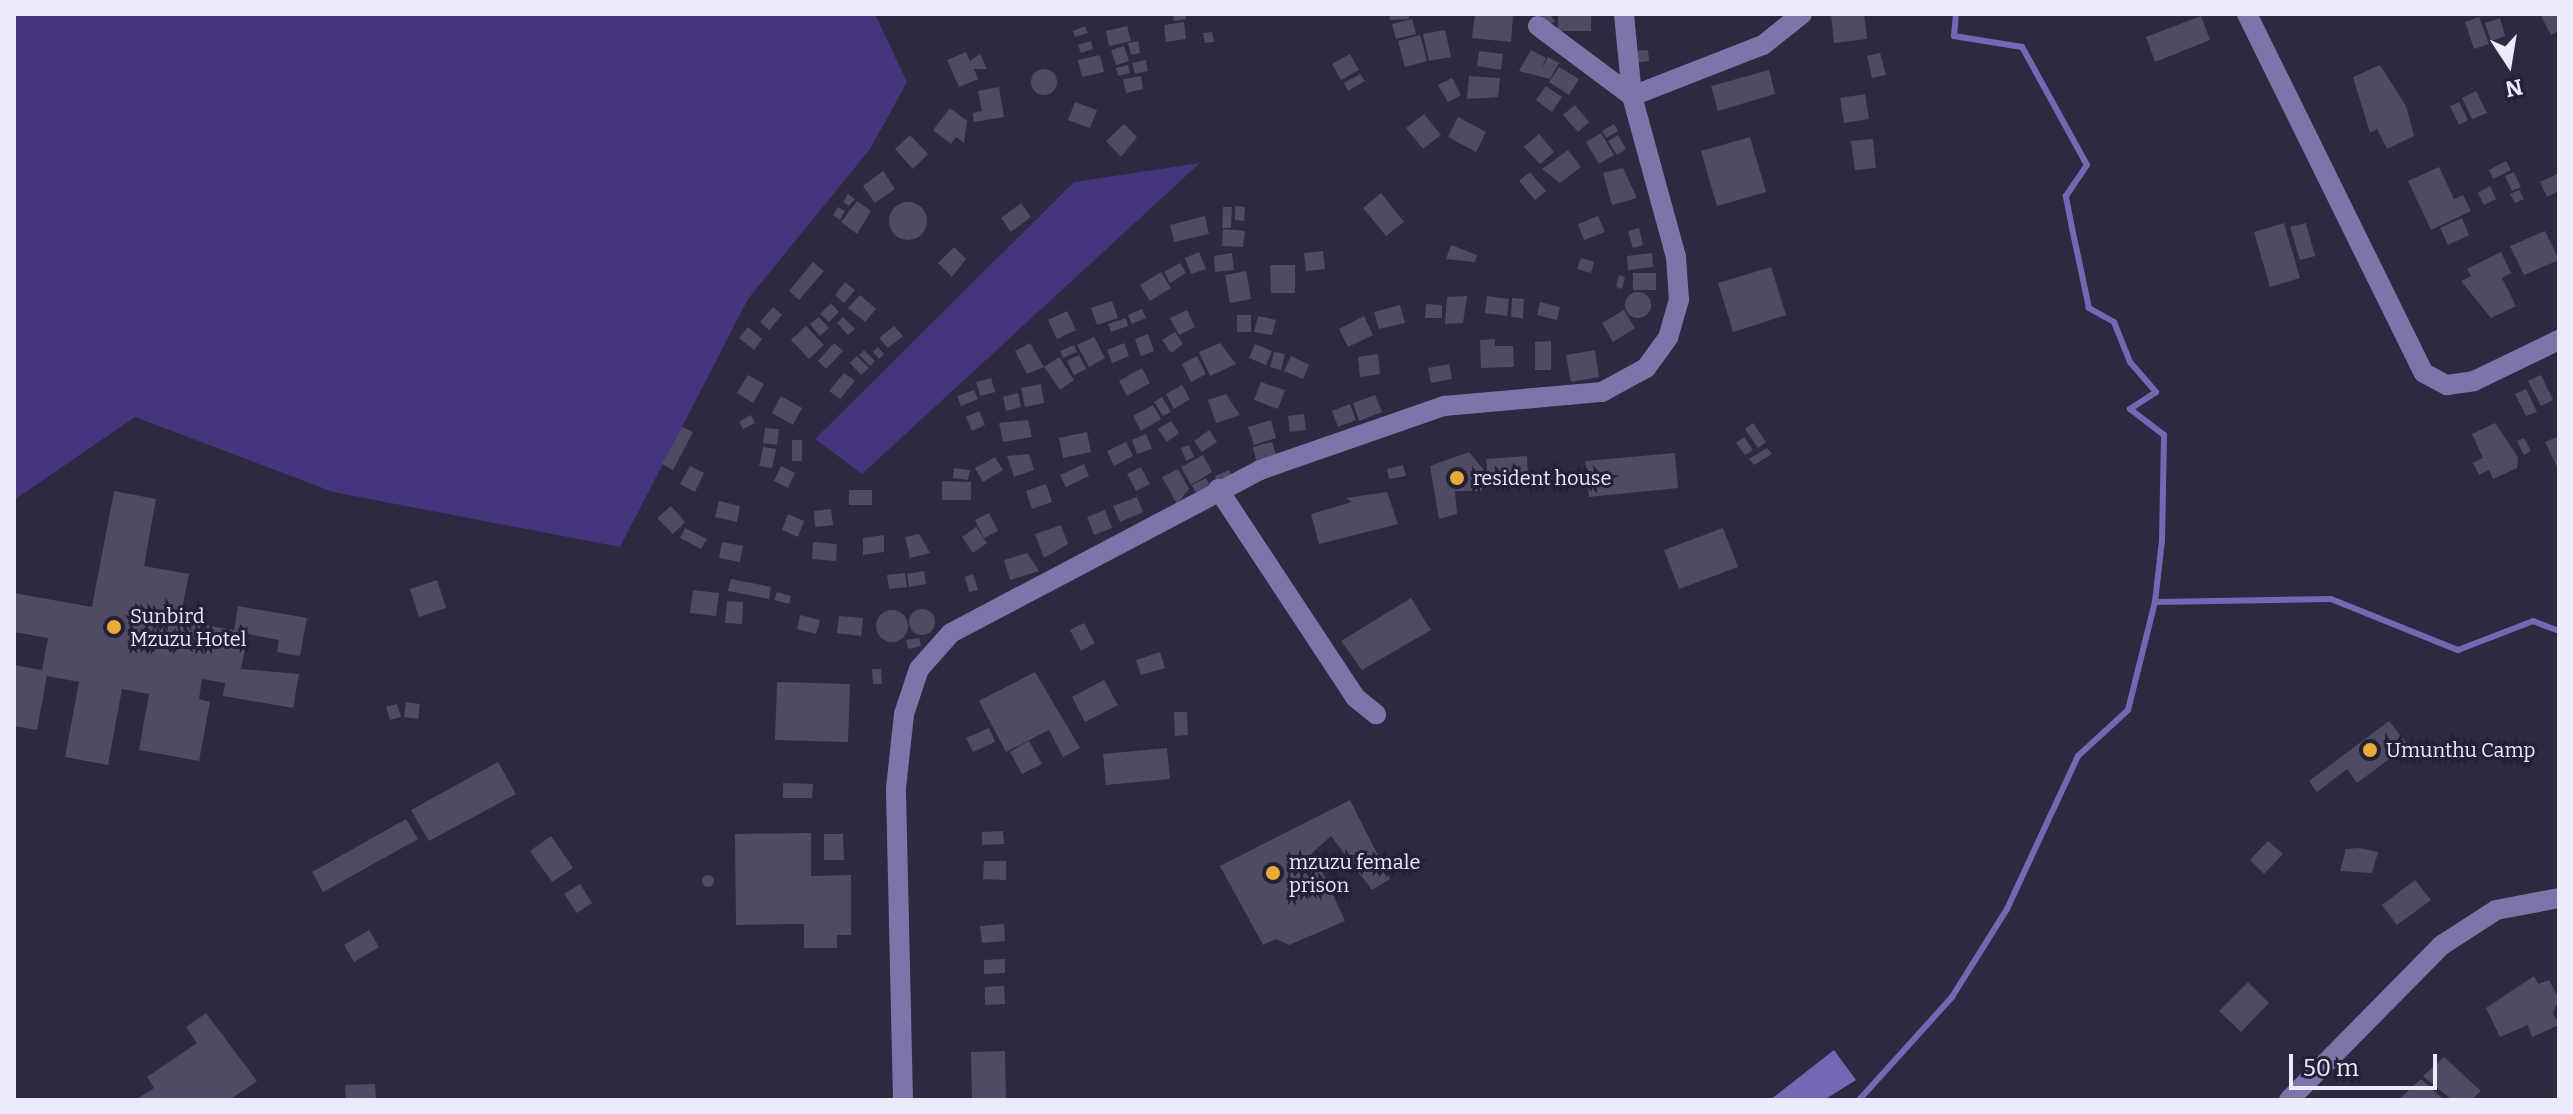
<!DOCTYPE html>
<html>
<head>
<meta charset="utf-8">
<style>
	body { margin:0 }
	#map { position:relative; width:2573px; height:1114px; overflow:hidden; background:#2c2941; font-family:Bitter,serif }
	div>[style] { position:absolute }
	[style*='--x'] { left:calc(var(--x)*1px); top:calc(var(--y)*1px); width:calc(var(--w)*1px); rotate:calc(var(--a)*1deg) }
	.green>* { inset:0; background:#44357d }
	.water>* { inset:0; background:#7468b5 }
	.stream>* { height:6px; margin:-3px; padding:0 3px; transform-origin:3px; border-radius:3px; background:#7468b5 }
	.building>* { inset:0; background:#4e4b65 }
	.round { border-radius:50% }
	.minor>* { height:20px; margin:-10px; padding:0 10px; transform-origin:10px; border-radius:10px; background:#7c75aa }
	.dots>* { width:22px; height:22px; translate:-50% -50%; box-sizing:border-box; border:4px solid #232037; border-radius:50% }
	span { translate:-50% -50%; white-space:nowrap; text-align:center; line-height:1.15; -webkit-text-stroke:6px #232037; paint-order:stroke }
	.poi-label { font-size:20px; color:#ebeafa }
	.left { translate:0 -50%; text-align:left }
	.frame { position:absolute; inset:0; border:16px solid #ebeafa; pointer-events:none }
	.north { position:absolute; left:2469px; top:24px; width:80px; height:80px; -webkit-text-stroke:6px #232037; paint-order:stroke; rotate:168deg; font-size:22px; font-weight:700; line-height:32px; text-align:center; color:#ebeafa }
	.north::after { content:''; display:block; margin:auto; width:28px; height:36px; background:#ebeafa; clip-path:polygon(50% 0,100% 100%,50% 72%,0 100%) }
	.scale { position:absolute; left:2289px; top:1054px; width:148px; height:36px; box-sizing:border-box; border:4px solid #ebeafa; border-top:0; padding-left:10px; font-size:24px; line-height:28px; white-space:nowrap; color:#ebeafa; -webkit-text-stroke:6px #232037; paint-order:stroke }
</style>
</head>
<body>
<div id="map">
	<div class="green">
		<i style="clip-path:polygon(14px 14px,875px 14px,907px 82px,870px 149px,748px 299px,620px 547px,333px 492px,135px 417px,14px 500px)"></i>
		<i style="clip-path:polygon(1200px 163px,862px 474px,815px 439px,1074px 182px)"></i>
	</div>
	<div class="water">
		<i style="clip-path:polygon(1834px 1050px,1856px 1080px,1824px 1100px,1770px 1100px)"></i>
	</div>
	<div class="stream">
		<i style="--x:2155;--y:602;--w:176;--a:-1"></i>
		<i style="--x:2331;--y:599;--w:137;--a:21.9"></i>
		<i style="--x:2458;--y:650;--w:80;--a:-21.1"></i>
		<i style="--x:2533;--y:621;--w:28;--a:21"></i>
		<i style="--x:1859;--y:1100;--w:139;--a:-47.9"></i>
		<i style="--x:1952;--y:997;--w:104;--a:-58"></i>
		<i style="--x:2007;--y:909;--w:169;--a:-65.1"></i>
		<i style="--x:2078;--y:756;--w:68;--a:-42.6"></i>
		<i style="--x:2128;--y:710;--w:111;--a:-76"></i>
		<i style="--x:2155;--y:602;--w:61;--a:-83.5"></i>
		<i style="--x:2162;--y:541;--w:106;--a:-88.9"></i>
		<i style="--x:2164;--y:435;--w:43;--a:-142.6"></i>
		<i style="--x:2130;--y:409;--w:31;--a:-33"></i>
		<i style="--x:2156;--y:392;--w:40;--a:-131"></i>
		<i style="--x:2130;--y:362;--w:43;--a:-111.8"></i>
		<i style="--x:2114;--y:322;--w:29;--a:-151"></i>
		<i style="--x:2089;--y:308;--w:82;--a:-102"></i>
		<i style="--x:2072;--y:228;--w:33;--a:-101"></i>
		<i style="--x:2066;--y:196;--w:37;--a:-56"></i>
		<i style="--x:2087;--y:165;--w:135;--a:-118.8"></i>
		<i style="--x:2022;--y:47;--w:69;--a:-170.8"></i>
		<i style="--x:1954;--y:36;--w:22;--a:-85"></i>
	</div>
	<div class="building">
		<i style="clip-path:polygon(1173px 14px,1185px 14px,1186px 19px,1174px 21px)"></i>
		<i style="clip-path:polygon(1389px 14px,1409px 14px,1409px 19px,1390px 20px)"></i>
		<i style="clip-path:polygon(1475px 14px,1513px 15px,1511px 42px,1472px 38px)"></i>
		<i style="clip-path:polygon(1550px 14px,1555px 22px,1544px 24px,1542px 16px)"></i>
		<i style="clip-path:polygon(1558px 14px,1591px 14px,1591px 31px,1558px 31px)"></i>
		<i style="clip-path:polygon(1831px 14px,1864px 14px,1867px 39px,1834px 43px)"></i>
		<i style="clip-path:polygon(2540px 14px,2559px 14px,2559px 31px,2551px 35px)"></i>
		<i style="clip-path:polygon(2201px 16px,2210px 40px,2155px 62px,2146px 37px)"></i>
		<i style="clip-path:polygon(2479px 17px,2489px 44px,2474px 49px,2465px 22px)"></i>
		<i style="clip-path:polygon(2500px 18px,2505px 36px,2491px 41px,2485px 23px)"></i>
		<i style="clip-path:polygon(1412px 19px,1416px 34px,1396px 39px,1392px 24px)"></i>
		<i style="clip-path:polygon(1184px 22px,1186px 39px,1166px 42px,1164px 25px)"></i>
		<i style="clip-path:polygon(1085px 26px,1088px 33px,1075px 37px,1073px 31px)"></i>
		<i style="clip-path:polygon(1127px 26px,1131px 41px,1109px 46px,1106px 31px)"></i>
		<i style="clip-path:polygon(1445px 30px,1451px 57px,1429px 61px,1423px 34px)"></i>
		<i style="clip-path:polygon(1212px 32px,1214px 42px,1205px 43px,1203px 33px)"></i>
		<i style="clip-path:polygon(1420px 35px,1427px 61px,1405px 67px,1398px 41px)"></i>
		<i style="clip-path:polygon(1091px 41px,1093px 49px,1081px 53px,1078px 45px)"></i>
		<i style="clip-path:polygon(1138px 41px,1140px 53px,1131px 55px,1128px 43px)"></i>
		<i style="clip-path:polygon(1124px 46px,1129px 61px,1116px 65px,1111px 50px)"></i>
		<i style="clip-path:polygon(1531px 50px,1546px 58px,1542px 68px,1548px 57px,1559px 63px,1550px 79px,1519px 71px)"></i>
		<i style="clip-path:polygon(1648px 50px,1649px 61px,1633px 63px,1632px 51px)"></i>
		<i style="clip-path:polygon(1479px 51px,1503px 54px,1501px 70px,1477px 66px)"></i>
		<i style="clip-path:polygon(966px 52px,970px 61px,980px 54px,987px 69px,974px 69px,978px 79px,959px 87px,947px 60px)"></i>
		<i style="clip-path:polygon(1880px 53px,1886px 75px,1872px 78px,1867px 56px)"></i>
		<i style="clip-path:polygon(1350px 54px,1359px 70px,1341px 80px,1332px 64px)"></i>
		<i style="clip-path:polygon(1100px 55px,1104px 72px,1082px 77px,1078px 60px)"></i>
		<i style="clip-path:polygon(1146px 60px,1148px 71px,1135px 74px,1132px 63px)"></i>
		<i style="clip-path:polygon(1128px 65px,1130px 73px,1118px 76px,1116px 68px)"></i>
		<i style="clip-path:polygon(2380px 65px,2406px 106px,2414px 136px,2387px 149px,2377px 129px,2370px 133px,2353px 77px)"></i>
		<i style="clip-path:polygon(1559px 67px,1579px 79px,1569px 95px,1549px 82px)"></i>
		<i class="round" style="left:1031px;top:69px;width:26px;height:26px"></i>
		<i style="clip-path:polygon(1769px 70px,1775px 94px,1718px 111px,1711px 86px)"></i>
		<i style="clip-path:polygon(1360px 74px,1365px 81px,1348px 91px,1344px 83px)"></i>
		<i style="clip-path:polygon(1141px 76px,1143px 89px,1126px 93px,1123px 79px)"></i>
		<i style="clip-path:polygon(1469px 76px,1500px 78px,1498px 97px,1467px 99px)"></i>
		<i style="clip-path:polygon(1452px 78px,1461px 95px,1448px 102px,1438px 85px)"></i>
		<i style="clip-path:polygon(1546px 86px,1562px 97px,1552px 112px,1536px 100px)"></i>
		<i style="clip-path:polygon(999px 87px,1004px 117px,974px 122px,973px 113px,982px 111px,978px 91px)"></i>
		<i style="clip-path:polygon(2476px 91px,2487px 113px,2472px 119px,2462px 98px)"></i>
		<i style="clip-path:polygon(1865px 94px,1869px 119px,1844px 123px,1840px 98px)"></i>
		<i style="clip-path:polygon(1075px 102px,1097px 110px,1090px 128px,1068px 120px)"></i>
		<i style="clip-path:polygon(2459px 102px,2468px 120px,2459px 125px,2450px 106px)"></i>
		<i style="clip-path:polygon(1575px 105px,1589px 122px,1578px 132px,1563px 115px)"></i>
		<i style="clip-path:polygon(950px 108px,967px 121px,964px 143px,956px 137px,951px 144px,933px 130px)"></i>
		<i style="clip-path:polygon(1424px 114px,1441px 135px,1423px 149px,1406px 128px)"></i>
		<i style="clip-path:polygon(1458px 117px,1486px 132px,1476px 152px,1448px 137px)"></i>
		<i style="clip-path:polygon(1124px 124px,1137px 137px,1121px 157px,1106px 141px)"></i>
		<i style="clip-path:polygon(1614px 124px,1618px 131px,1606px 138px,1602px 131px)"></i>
		<i style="clip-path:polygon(1601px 133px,1614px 155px,1599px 164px,1586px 142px)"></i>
		<i style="clip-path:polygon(1539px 134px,1554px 152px,1540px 164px,1524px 147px)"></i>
		<i style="clip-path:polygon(910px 135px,928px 154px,913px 169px,895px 149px)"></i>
		<i style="clip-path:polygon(1618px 135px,1626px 149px,1617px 155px,1608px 141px)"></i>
		<i style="clip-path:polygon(1750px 137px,1766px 192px,1717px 206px,1701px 151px)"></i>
		<i style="clip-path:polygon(1873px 139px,1876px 168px,1855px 170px,1851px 141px)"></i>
		<i style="clip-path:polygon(1568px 150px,1581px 167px,1560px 183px,1542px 169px)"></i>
		<i style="clip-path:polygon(2506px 161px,2511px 170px,2493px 179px,2489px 170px)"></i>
		<i style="clip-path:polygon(2439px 167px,2454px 199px,2463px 195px,2471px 211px,2431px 230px,2408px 181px)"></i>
		<i style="clip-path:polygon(1623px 168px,1637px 198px,1612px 205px,1603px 173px)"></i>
		<i style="clip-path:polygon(883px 171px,895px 189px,875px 203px,863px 186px)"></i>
		<i style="clip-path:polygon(1530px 172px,1546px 191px,1535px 200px,1519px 181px)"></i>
		<i style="clip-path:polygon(2514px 172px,2521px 187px,2512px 191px,2505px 176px)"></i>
		<i style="clip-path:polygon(2559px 173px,2559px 191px,2547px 197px,2540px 182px)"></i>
		<i style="clip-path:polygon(2490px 186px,2496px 199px,2484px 205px,2478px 193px)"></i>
		<i style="clip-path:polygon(2519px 190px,2524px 199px,2515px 203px,2510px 194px)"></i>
		<i style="clip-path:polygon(1381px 193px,1404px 222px,1386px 236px,1363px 208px)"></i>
		<i style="clip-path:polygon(848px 194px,855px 199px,849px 206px,843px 202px)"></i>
		<i style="clip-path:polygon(857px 201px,871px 211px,857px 234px,841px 222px)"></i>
		<i class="round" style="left:889px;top:202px;width:38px;height:38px"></i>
		<i style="clip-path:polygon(1021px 203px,1031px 217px,1011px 232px,1001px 218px)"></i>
		<i style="clip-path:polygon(1235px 206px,1245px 207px,1244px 221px,1235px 220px)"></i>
		<i style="clip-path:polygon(838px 207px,845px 211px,840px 220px,833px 215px)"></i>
		<i style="clip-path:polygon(1223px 207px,1232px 207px,1231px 228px,1222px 228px)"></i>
		<i style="clip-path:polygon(1205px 216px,1209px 234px,1174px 242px,1170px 225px)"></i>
		<i style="clip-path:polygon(1598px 216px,1605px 232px,1584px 240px,1578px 224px)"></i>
		<i style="clip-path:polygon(2462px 218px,2469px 235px,2448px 245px,2440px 228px)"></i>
		<i style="clip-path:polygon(2284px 223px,2300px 278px,2270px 287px,2254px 232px)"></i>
		<i style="clip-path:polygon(2306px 223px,2315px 256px,2300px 260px,2290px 227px)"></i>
		<i style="clip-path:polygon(1639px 228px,1643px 245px,1633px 248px,1628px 231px)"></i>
		<i style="clip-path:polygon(1223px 229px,1245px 231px,1243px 247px,1222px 246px)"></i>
		<i style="clip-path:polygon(2545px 231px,2559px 260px,2524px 275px,2510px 246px)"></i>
		<i style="clip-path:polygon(1451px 245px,1477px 255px,1475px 262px,1446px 259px)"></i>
		<i style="clip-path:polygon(954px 247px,966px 259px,952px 277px,938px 263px)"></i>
		<i style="clip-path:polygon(1323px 251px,1325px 269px,1306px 271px,1304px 253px)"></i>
		<i style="clip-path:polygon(1199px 252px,1206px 269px,1191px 274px,1185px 258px)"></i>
		<i style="clip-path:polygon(2501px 252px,2511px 273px,2502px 278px,2516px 306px,2491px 318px,2461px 281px,2471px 276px,2467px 269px)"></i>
		<i style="clip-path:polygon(1232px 253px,1234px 270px,1215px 272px,1214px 256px)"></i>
		<i style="clip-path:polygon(1652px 253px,1653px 267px,1628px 270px,1627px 256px)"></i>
		<i style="clip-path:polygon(1581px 258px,1594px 262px,1591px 273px,1577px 269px)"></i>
		<i style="clip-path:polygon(813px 262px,824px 271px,799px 300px,789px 291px)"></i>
		<i style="clip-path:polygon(1180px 263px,1186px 273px,1170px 283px,1164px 272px)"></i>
		<i style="clip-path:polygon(1270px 265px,1295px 265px,1295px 293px,1271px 293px)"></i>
		<i style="clip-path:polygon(1771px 267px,1786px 315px,1733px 332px,1718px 283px)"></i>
		<i style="clip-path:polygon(1246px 271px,1251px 299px,1230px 303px,1225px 275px)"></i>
		<i style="clip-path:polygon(1161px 272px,1171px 288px,1150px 301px,1140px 285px)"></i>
		<i style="clip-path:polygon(1633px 273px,1656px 273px,1656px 290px,1633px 290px)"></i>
		<i style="clip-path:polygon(1619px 275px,1625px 277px,1622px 289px,1616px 287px)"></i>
		<i style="clip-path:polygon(845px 282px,855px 290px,844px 303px,835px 295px)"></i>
		<i class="round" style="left:1625px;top:292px;width:26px;height:26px"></i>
		<i style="clip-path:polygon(860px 295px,876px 309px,865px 322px,848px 308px)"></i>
		<i style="clip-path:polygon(1467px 296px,1463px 323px,1445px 324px,1447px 297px)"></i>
		<i style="clip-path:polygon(1487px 296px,1509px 299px,1507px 316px,1485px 313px)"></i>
		<i style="clip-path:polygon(1512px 298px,1524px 299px,1523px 318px,1511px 317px)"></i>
		<i style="clip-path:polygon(1112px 301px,1118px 318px,1097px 325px,1091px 308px)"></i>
		<i style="clip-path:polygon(1540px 302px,1560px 307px,1557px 320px,1537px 315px)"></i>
		<i style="clip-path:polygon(831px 303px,839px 312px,829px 322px,820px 314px)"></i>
		<i style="clip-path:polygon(1426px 304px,1442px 305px,1442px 318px,1425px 318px)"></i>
		<i style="clip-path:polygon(1400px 305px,1405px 323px,1379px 329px,1374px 312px)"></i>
		<i style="clip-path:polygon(773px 307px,782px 315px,769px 330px,760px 322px)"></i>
		<i style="clip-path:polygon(1142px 309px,1146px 318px,1132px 324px,1128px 315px)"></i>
		<i style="clip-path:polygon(1187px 310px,1195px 327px,1179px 335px,1170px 318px)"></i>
		<i style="clip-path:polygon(1624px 310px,1635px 328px,1613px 342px,1602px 323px)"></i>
		<i style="clip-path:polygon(1067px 311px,1076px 330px,1057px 339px,1048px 320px)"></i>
		<i style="clip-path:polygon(1237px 315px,1251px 315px,1251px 332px,1237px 332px)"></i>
		<i style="clip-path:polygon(1258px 316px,1276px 320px,1272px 335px,1254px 332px)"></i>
		<i style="clip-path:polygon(1364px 316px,1373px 335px,1348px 347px,1339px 329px)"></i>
		<i style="clip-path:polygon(819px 317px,829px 328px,820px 336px,810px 324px)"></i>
		<i style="clip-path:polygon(843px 317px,855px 329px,848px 335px,837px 323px)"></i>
		<i style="clip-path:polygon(1126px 318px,1128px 326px,1111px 332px,1108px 324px)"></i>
		<i style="clip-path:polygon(806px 326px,824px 345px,809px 359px,791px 340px)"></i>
		<i style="clip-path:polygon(894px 326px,903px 336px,888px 348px,879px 338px)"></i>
		<i style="clip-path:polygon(748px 327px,762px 339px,754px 350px,739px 338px)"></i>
		<i style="clip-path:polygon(1175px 332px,1183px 344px,1171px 353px,1162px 340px)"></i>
		<i style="clip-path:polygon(1148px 334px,1154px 351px,1141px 356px,1135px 339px)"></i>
		<i style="clip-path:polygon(1094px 337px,1105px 358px,1089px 367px,1077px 345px)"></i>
		<i style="clip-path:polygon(1495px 339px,1495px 346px,1513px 346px,1514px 367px,1481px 368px,1480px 340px)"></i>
		<i style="clip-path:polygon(1551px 341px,1551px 370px,1535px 370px,1535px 342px)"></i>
		<i style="clip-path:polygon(834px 343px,843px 351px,826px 369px,818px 361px)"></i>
		<i style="clip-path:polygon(1030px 343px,1044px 367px,1027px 374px,1015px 351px)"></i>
		<i style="clip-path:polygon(1124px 343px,1129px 356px,1112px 363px,1107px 350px)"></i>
		<i style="clip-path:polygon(1220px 343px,1236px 364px,1210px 376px,1199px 352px)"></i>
		<i style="clip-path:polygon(1255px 344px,1272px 351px,1266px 365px,1249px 358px)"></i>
		<i style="clip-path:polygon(1074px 345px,1077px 352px,1063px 358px,1060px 351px)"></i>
		<i style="clip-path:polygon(878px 347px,884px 354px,879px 359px,873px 352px)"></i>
		<i style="clip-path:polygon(864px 350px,875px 361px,870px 366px,859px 355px)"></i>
		<i style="clip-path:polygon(1595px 350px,1599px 377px,1571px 382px,1566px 355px)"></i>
		<i style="clip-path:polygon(1274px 352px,1285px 354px,1281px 370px,1270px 367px)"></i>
		<i style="clip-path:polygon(1378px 354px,1380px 374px,1360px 377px,1358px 357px)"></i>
		<i style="clip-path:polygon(1079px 355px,1086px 369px,1074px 375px,1067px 361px)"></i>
		<i style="clip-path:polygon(857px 356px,869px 368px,861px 375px,850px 363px)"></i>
		<i style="clip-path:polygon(1197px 356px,1206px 374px,1191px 382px,1182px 364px)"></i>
		<i style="clip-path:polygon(1291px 356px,1309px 365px,1303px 379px,1284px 371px)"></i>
		<i style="clip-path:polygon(1059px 357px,1074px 380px,1060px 390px,1044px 367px)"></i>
		<i style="clip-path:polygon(1449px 364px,1452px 379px,1431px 383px,1428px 368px)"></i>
		<i style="clip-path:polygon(1142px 368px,1150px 383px,1127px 396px,1119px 381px)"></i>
		<i style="clip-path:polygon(844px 373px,855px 381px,840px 399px,829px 391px)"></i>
		<i style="clip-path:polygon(748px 375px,764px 384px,753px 403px,737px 393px)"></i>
		<i style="clip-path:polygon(2541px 375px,2553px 400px,2541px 406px,2528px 381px)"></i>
		<i style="clip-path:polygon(991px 378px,995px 392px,980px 396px,976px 382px)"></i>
		<i style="clip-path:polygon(1261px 382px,1285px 390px,1278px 409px,1254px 400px)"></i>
		<i style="clip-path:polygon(1041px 384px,1044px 403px,1025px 407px,1021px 388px)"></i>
		<i style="clip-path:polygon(1182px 385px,1190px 399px,1174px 409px,1166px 394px)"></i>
		<i style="clip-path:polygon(2526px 389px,2537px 412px,2526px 416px,2515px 394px)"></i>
		<i style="clip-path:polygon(974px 390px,978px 399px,961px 406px,957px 396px)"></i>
		<i style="clip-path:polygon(1018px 393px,1021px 407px,1006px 411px,1003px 397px)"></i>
		<i style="clip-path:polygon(1226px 394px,1240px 415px,1216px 423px,1208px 400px)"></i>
		<i style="clip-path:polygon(1375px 395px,1382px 412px,1359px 421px,1353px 403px)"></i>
		<i style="clip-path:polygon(781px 396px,802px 408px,793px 425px,772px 413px)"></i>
		<i style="clip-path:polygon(1162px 397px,1171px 412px,1163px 416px,1154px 402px)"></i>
		<i style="clip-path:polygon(1350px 404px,1356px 420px,1338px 427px,1332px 411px)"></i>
		<i style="clip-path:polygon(1153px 405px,1161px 419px,1141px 431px,1133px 416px)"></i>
		<i style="clip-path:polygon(979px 411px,985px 425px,972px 431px,966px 417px)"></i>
		<i style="clip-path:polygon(1304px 414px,1306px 430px,1290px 432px,1288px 416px)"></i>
		<i style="clip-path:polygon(751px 415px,755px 423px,743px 429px,739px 422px)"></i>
		<i style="clip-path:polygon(1028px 420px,1032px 437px,1003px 442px,999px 423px)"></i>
		<i style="clip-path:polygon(1271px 420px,1276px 438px,1254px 445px,1248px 427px)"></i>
		<i style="clip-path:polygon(1171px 421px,1179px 433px,1167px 442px,1158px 429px)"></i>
		<i style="clip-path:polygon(1753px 423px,1766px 442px,1758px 448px,1745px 429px)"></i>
		<i style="clip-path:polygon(2495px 423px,2518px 457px,2517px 468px,2493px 479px,2489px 470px,2479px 475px,2473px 463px,2483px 458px,2472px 434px)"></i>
		<i style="clip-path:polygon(682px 427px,693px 432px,673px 470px,662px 464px)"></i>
		<i style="clip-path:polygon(765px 428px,779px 429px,777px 445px,763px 443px)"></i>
		<i style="clip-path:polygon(1209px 430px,1217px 442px,1202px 452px,1194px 441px)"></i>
		<i style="clip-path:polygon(1087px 432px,1091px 452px,1063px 458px,1059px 438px)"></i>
		<i style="clip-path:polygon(1146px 434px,1152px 449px,1137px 454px,1132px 440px)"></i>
		<i style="clip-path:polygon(2559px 436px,2559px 471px,2545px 442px)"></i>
		<i style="clip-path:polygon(1744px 437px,1753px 450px,1745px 455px,1736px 443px)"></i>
		<i style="clip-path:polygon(2524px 438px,2531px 451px,2524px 455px,2517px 441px)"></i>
		<i style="clip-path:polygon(792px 440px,802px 440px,802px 461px,792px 461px)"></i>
		<i style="clip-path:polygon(1126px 442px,1133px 456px,1114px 466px,1107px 451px)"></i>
		<i style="clip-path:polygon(1272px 442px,1276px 455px,1256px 460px,1253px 447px)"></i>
		<i style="clip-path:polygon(1189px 445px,1194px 457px,1186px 461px,1181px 448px)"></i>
		<i style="clip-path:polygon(763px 447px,776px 449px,772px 468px,759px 466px)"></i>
		<i style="clip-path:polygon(1767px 448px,1772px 454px,1754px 465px,1749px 459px)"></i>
		<i style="clip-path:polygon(1469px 452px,1483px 469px,1482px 491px,1455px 491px,1457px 514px,1439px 519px,1430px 466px)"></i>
		<i style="clip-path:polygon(1675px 453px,1678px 488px,1589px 497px,1585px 461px)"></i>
		<i style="clip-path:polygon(1029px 454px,1034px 470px,1014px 477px,1007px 456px)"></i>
		<i style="clip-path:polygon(1203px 455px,1212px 472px,1191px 485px,1181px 467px)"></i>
		<i style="clip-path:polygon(1527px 456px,1528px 481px,1489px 487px,1486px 459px)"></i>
		<i style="clip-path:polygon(995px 457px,1003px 470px,983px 482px,975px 468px)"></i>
		<i style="clip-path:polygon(1084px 464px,1089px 476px,1066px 487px,1060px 475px)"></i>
		<i style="clip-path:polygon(1403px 465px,1406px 476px,1389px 479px,1387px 469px)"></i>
		<i style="clip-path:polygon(690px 466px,704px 473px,695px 492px,680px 484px)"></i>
		<i style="clip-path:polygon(781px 466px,795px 473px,788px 488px,774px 481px)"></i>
		<i style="clip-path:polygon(1141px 467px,1150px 484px,1136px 491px,1127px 474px)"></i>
		<i style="clip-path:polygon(954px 468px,970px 470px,968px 480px,953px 478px)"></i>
		<i style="clip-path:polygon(1178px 469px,1189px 489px,1177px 504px,1162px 477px)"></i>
		<i style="clip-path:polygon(1229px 470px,1232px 477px,1217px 483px,1215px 476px)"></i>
		<i style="clip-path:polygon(1206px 478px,1210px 486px,1196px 493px,1192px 485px)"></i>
		<i style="clip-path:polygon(942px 481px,971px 482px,971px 500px,942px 500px)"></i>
		<i style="clip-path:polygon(1046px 484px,1052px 502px,1032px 509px,1026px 491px)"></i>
		<i style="clip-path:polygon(849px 490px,872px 490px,872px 505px,849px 505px)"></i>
		<i style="clip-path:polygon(114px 491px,156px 499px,144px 566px,189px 574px,182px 609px,195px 612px,193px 623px,234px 630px,238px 606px,307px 618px,300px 656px,277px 652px,279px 640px,248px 634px,241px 669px,299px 674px,293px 708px,223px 696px,225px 683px,202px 679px,199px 699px,210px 702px,199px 761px,139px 750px,149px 694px,122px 689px,108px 765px,65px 757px,79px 682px,47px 676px,37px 730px,14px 726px,14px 665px,42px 670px,48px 638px,14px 632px,14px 593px,92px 607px)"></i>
		<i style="clip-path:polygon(1387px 492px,1398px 524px,1319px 544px,1311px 514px,1352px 502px,1346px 498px)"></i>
		<i style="clip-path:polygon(1137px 497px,1143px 512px,1120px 522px,1113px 506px)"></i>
		<i style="clip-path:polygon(719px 501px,740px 506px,737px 522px,715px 517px)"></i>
		<i style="clip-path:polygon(671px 506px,685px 522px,673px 534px,657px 518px)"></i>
		<i style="clip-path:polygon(831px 509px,833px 525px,815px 527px,814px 511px)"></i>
		<i style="clip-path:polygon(1105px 510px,1112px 528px,1094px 535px,1087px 517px)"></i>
		<i style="clip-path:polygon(989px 513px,998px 531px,984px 538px,975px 520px)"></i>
		<i style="clip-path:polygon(788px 514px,804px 521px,798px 537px,782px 530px)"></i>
		<i style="clip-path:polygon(1061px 525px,1068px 544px,1044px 558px,1035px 534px)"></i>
		<i style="clip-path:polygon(976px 527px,987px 543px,973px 553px,962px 537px)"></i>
		<i style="clip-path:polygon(685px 528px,707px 539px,701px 549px,680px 538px)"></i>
		<i style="clip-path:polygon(1723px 528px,1738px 567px,1679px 589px,1664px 550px)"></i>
		<i style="clip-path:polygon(919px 534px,930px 553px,910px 558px,905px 537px)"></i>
		<i style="clip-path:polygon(884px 535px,884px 552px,863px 555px,863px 538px)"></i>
		<i style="clip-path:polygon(722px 542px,743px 546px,740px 562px,719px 558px)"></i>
		<i style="clip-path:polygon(813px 542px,837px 544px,836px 561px,812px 559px)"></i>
		<i style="clip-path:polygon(1027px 553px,1039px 571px,1010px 580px,1004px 560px)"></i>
		<i style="clip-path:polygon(924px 571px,926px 584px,909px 587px,907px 574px)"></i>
		<i style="clip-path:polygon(905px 573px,907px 587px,889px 589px,887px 575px)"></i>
		<i style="clip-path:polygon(973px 574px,978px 590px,969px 592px,965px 577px)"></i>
		<i style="clip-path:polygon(731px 579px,771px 587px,769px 599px,728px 591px)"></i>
		<i style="clip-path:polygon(437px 580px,446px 608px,419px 617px,410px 589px)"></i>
		<i style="clip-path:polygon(693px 590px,719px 593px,716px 616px,690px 613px)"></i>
		<i style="clip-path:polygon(777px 592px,791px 596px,789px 604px,774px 600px)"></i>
		<i style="clip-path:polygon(1411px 598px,1431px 630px,1362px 670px,1341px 641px)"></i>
		<i style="clip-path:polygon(727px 601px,743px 602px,742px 624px,725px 623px)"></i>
		<i class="round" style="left:909px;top:609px;width:26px;height:26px"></i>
		<i class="round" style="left:876px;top:610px;width:32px;height:32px"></i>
		<i style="clip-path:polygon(800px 615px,820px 620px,816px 634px,797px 629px)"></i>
		<i style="clip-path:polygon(839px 616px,863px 618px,861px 636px,837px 633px)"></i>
		<i style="clip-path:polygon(1084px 623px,1095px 643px,1081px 651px,1070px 630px)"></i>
		<i style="clip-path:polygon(919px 638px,921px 646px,908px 649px,906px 640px)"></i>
		<i style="clip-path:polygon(1160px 652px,1165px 668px,1141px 675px,1136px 660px)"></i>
		<i style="clip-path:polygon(872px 669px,881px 669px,882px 684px,873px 684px)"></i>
		<i style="clip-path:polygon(1035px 672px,1080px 748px,1063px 757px,1049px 730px,1006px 752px,979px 701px)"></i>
		<i style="clip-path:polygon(1104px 680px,1118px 705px,1085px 722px,1072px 697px)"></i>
		<i style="clip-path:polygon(777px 682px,850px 684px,848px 742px,775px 740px)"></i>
		<i style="clip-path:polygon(406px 702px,420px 704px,418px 719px,404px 717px)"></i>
		<i style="clip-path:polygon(397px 704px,401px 717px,390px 720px,386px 707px)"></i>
		<i style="clip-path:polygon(1174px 712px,1187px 712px,1188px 735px,1175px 736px)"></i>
		<i style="clip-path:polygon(2389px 721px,2408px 745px,2357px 783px,2347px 769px,2317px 792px,2309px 781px)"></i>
		<i style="clip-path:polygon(989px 728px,995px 742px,973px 752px,966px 738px)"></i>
		<i style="clip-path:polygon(1029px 741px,1042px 764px,1022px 774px,1010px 752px)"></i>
		<i style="clip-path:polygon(1167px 748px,1170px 779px,1106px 785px,1103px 754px)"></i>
		<i style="clip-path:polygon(498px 762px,516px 794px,429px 841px,411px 810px)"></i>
		<i style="clip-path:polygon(783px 783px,813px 784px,812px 798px,783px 798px)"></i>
		<i style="clip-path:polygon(1350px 800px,1390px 879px,1372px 890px,1331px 836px,1313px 852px,1345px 921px,1289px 945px,1276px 939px,1263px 945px,1220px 866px)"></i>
		<i style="clip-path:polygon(406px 819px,418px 839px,323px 892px,312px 872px)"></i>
		<i style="clip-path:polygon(1003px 831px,1004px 844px,982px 845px,982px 832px)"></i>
		<i style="clip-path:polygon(811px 833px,811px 876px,851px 875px,851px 935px,837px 935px,837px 948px,804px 948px,804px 924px,736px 925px,735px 834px)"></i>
		<i style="clip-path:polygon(824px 834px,843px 834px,844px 860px,824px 860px)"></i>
		<i style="clip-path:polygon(551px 836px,573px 868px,552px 882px,530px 851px)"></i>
		<i style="clip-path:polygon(2268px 841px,2283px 854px,2264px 874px,2250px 860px)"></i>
		<i style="clip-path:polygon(2359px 848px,2378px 852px,2372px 873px,2340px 871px,2346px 849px)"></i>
		<i style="clip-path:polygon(984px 861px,1006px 861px,1006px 880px,983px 879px)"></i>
		<i class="round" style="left:702px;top:875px;width:12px;height:12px"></i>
		<i style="clip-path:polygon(2415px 880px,2431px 900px,2397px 925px,2382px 905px)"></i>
		<i style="clip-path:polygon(580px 884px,592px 903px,577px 913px,564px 894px)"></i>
		<i style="clip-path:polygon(1004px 924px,1005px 941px,982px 943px,980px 926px)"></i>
		<i style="clip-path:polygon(369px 930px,379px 947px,354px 962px,344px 945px)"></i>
		<i style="clip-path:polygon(1005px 959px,1005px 973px,984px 974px,984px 960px)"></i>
		<i style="clip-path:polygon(2534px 976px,2538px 984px,2549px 980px,2559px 999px,2553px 1013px,2559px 1025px,2532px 1037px,2528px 1025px,2500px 1037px,2486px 1008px)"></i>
		<i style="clip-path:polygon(2248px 982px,2269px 1003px,2241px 1032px,2219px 1011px)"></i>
		<i style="clip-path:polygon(1004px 986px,1005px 1004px,985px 1005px,985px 987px)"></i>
		<i style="clip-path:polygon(206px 1013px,257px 1081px,229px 1100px,135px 1100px,154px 1088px,147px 1077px,197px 1043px,186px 1027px)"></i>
		<i style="clip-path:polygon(1005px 1051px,1006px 1100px,972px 1100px,971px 1052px)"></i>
		<i style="clip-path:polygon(2444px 1057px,2481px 1091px,2471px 1100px,2452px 1100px,2423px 1076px)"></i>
		<i style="clip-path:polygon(2421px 1079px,2444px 1100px,2398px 1100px)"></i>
		<i style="clip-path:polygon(375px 1084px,376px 1100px,346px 1100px,345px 1085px)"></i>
	</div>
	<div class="minor">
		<i style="--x:2247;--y:14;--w:400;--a:63.8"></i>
		<i style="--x:2424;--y:373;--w:26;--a:28"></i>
		<i style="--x:2447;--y:385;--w:27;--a:-8"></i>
		<i style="--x:2474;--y:381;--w:94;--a:-25.8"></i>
		<i style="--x:1538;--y:26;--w:117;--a:36.7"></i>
		<i style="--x:1632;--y:96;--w:141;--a:-21.3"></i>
		<i style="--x:1763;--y:45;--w:50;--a:-38.5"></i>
		<i style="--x:1218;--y:489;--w:250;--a:56.6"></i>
		<i style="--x:1356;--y:698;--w:26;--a:39"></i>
		<i style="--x:903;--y:1100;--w:312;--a:-91.3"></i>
		<i style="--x:896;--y:788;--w:74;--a:-83.8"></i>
		<i style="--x:904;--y:714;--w:47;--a:-71.6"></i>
		<i style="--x:919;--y:669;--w:48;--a:-48.4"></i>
		<i style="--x:951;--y:633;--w:349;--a:-27.8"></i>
		<i style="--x:1260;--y:470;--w:195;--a:-19.2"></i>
		<i style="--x:1444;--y:406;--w:159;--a:-5.1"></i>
		<i style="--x:1602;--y:392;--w:50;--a:-28.6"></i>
		<i style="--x:1646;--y:368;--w:37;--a:-54"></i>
		<i style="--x:1668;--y:338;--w:40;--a:-74"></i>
		<i style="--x:1679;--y:300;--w:43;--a:-94"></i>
		<i style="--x:1676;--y:257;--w:167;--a:-105.3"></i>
		<i style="--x:1632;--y:96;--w:82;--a:-95.6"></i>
		<i style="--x:2289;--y:1100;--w:218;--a:-45.4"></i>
		<i style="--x:2442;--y:945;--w:64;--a:-32.9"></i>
		<i style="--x:2496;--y:910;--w:64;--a:-10.8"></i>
	</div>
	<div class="dots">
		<i style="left:1457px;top:478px;background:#e8ab37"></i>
		<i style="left:114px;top:627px;background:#e8ab37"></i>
		<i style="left:2370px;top:750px;background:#e8ab37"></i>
		<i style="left:1273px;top:873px;background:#e8ab37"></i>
	</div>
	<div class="poi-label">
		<span class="left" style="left:1473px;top:478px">resident house</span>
		<span class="left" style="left:130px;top:628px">Sunbird<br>Mzuzu Hotel</span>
		<span class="left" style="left:2386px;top:750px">Umunthu Camp</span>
		<span class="left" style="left:1289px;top:874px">mzuzu female<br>prison</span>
	</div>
	<div class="frame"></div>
	<div class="north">N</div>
	<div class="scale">50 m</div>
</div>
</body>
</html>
